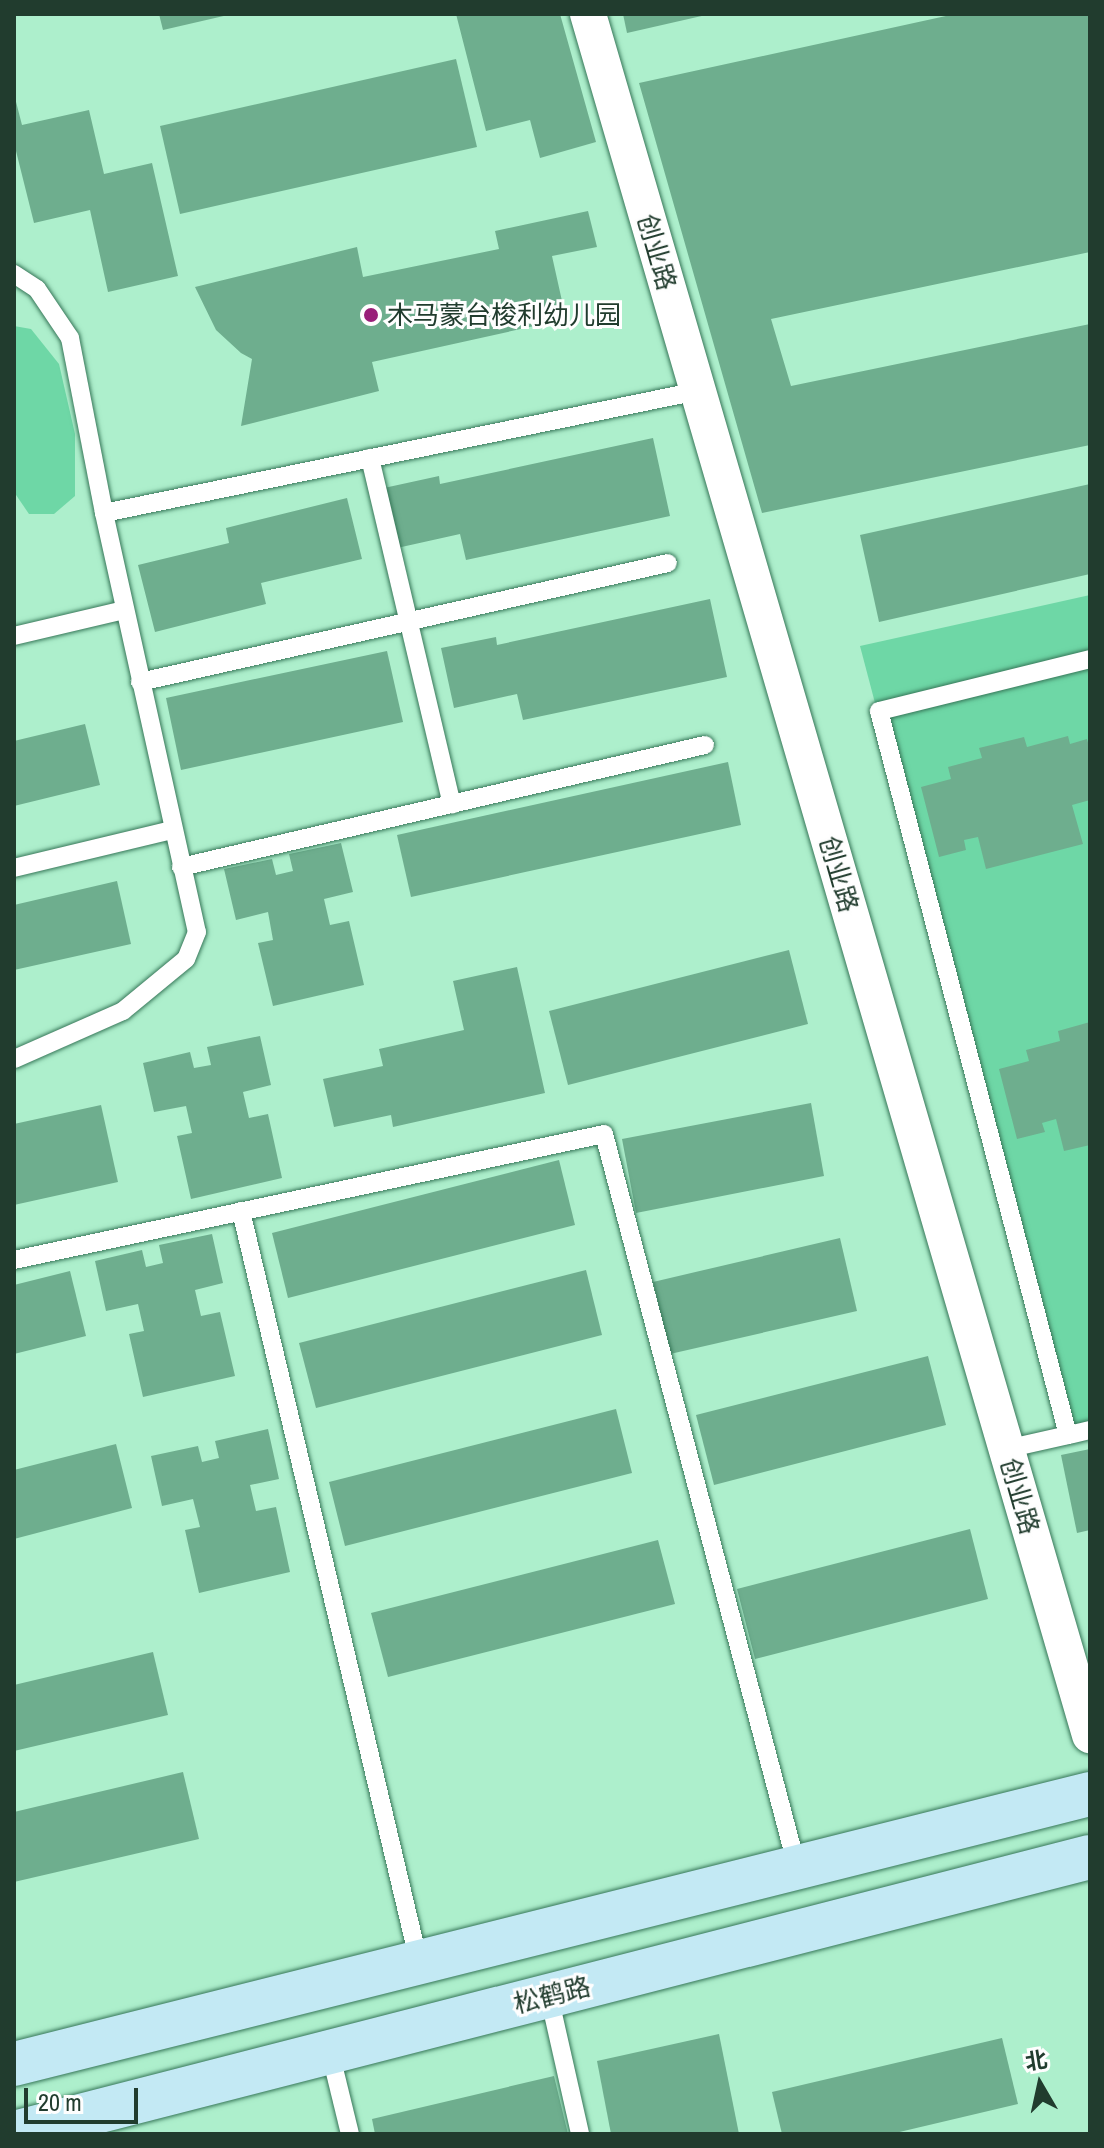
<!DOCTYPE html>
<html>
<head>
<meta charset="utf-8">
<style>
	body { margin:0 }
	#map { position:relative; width:1104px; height:2148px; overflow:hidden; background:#adefcc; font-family:"Archivo Narrow","Noto Sans SC",sans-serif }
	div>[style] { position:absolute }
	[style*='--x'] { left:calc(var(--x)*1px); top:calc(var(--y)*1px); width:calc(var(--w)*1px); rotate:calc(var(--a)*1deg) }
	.green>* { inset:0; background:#6ed7a6 }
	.building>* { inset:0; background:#6eae8e }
	.roads { filter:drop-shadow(0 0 2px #377759) drop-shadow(0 0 2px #377759) }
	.lane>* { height:18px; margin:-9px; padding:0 9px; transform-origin:9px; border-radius:9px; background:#fff }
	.street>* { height:36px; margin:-18px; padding:0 18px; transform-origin:18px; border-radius:18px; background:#fff }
	.secondary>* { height:44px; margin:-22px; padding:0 22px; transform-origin:22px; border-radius:22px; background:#c3e9f4 }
	.dots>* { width:22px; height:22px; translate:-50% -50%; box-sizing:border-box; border:4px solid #fefefe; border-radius:50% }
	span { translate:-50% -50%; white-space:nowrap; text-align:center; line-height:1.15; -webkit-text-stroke:6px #fefefe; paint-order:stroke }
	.street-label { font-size:26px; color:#213c2e }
	.poi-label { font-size:26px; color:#213c2e }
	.left { translate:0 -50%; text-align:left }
	.frame { position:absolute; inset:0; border:16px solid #213c2e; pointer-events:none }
	.north { position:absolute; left:1000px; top:2044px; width:80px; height:80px; -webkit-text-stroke:6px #fefefe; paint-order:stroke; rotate:351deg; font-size:22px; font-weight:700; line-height:32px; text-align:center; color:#213c2e }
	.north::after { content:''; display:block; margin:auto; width:28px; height:36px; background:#213c2e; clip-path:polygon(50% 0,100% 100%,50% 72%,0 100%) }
	.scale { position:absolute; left:24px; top:2088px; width:114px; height:36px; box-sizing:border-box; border:4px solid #213c2e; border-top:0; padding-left:10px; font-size:24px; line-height:28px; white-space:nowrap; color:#213c2e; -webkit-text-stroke:6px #fefefe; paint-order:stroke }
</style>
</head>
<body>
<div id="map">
	<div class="green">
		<i style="clip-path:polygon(14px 326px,31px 329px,59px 364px,75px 434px,75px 496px,54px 514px,29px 514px,14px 492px)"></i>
		<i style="clip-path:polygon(1090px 595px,1090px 1430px,1068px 1435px,860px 646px)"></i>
	</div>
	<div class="building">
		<i style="clip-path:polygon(159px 14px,228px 14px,228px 15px,163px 30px)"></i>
		<i style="clip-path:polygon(456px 14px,560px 14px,596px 142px,540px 158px,530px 120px,486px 131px)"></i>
		<i style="clip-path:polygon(623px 14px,706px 14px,706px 15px,627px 33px)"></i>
		<i style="clip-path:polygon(955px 14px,1090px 14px,1090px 252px,771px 319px,791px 386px,1090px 324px,1090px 445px,762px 513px,639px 83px)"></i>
		<i style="clip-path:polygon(456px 59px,477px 147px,180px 214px,160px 126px)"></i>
		<i style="clip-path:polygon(14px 94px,22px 125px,89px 110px,104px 174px,152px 163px,178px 276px,108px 292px,90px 210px,34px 223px,14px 143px)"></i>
		<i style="clip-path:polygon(588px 211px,597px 247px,552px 256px,566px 319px,372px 362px,379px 391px,241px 426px,252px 359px,241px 353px,216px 330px,195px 287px,357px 247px,363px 277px,499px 249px,495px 231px)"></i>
		<i style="clip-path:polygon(653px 438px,670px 516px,466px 560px,460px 534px,397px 548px,384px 488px,439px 476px,440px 484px)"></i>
		<i style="clip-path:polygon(1090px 484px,1090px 574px,879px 622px,860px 535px)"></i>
		<i style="clip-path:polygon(347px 498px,362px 559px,261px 583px,266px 604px,155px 632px,138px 565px,229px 543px,226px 528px)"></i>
		<i style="clip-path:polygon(710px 599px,727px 677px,523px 720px,517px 694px,454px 708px,441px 648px,496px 637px,497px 645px)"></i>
		<i style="clip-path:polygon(387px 651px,403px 722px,181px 770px,166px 698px)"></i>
		<i style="clip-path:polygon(85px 724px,100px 785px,14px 806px,14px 741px)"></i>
		<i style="clip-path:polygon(1068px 736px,1070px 744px,1087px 739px,1090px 750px,1090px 800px,1072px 805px,1083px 844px,986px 869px,978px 837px,964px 840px,966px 850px,939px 857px,921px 787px,951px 779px,948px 767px,982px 758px,979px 748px,1024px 737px,1027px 747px)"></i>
		<i style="clip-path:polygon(728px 762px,741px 825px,411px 897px,397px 835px)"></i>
		<i style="clip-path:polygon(341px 843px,353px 892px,324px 899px,330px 925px,349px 921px,364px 985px,273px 1006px,258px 943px,273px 940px,268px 912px,236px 920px,224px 869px,272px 859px,276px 875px,293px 871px,289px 854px)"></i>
		<i style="clip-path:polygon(117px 881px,131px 944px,14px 970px,14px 905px)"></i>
		<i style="clip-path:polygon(789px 950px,808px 1024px,568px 1085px,549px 1011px)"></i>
		<i style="clip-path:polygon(517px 967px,545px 1093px,393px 1127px,391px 1115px,334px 1127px,323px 1079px,383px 1066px,379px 1049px,464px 1030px,453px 981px)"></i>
		<i style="clip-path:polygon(1090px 1022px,1090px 1145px,1064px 1151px,1056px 1119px,1042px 1123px,1045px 1132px,1017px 1139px,999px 1069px,1029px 1061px,1026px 1050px,1060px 1041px,1058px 1031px)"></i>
		<i style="clip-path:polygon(260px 1036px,271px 1085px,243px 1092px,249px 1118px,268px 1114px,282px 1178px,191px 1199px,177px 1136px,192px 1133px,186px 1106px,154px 1112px,143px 1063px,190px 1052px,194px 1068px,211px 1065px,207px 1047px)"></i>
		<i style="clip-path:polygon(811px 1103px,824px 1176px,636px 1213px,622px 1139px)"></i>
		<i style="clip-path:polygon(101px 1105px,118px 1182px,14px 1205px,14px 1124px)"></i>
		<i style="clip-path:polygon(559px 1160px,575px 1225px,288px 1298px,272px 1233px)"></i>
		<i style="clip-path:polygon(212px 1234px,223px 1283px,195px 1290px,201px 1316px,220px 1312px,235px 1376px,143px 1397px,129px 1334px,144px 1331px,138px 1304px,106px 1311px,95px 1261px,142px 1250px,146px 1267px,163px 1263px,159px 1245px)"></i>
		<i style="clip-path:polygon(840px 1238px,857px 1311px,670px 1354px,653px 1282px)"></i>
		<i style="clip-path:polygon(586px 1270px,602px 1335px,316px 1408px,299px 1343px)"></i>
		<i style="clip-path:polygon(70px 1271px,86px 1336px,14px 1354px,14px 1285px)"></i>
		<i style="clip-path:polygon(928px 1356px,946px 1425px,714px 1485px,696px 1415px)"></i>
		<i style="clip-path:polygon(616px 1409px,632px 1473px,345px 1546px,329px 1482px)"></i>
		<i style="clip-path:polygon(268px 1429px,279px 1479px,250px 1485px,256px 1511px,276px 1507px,290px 1572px,199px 1593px,185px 1530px,200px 1527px,193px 1499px,162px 1506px,151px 1456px,198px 1446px,202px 1462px,219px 1458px,215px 1441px)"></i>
		<i style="clip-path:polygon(116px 1444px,132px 1508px,14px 1539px,14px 1470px)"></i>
		<i style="clip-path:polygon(1090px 1449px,1090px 1530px,1077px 1533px,1061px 1455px)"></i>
		<i style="clip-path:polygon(970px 1529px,988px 1599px,755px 1659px,737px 1589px)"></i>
		<i style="clip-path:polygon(658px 1540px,675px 1604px,388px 1677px,371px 1613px)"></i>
		<i style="clip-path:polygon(153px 1652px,168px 1715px,14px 1751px,14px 1685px)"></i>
		<i style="clip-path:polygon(183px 1772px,199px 1839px,14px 1882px,14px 1812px)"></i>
		<i style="clip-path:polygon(719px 2034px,739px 2134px,611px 2134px,597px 2061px)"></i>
		<i style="clip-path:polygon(1002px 2038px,1018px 2104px,891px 2134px,782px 2134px,772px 2092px)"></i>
		<i style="clip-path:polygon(554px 2076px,568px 2134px,375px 2134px,372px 2119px)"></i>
	</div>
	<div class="roads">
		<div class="lane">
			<i style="--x:14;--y:274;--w:27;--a:33"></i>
			<i style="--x:37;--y:289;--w:59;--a:56"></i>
			<i style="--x:70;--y:338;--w:178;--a:79"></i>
			<i style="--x:104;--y:513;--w:429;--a:77.5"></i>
			<i style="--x:197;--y:932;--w:29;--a:112"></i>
			<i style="--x:186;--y:959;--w:82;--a:140.5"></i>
			<i style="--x:123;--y:1011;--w:119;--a:156.2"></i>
			<i style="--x:370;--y:458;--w:356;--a:76.7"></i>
			<i style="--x:104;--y:513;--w:606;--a:-11.61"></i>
			<i style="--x:14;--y:636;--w:113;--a:-13.3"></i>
			<i style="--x:140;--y:682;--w:541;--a:-12.7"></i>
			<i style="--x:181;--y:867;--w:538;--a:-13.11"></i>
			<i style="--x:14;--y:868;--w:163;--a:-13.5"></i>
			<i style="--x:241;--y:1211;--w:772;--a:76.67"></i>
			<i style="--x:14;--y:1260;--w:603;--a:-12.05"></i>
			<i style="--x:604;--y:1134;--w:758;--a:75.25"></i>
			<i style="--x:1068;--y:1435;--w:748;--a:-104.63"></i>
			<i style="--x:879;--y:711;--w:217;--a:-13.8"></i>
			<i style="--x:1006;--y:1449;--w:86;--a:-12.7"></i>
			<i style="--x:549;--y:1996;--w:141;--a:77.3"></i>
			<i style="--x:330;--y:2052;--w:84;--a:76.3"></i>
		</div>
		<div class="street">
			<i style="--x:588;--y:14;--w:1793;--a:73.74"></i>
		</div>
		<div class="secondary">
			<i style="--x:14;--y:2064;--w:1109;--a:-14.09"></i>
			<i style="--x:14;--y:2133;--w:1111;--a:-14.39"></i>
		</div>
	</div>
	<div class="dots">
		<i style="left:371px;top:315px;background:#991f79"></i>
	</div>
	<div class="street-label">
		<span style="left:657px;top:252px;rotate:74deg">创业路</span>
		<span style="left:839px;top:874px;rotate:74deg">创业路</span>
		<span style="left:1020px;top:1496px;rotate:74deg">创业路</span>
		<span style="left:552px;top:1995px;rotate:-14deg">松鹤路</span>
	</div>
	<div class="poi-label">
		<span class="left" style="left:387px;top:315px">木马蒙台梭利幼儿园</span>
	</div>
	<div class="frame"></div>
	<div class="north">北</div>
	<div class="scale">20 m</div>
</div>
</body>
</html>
